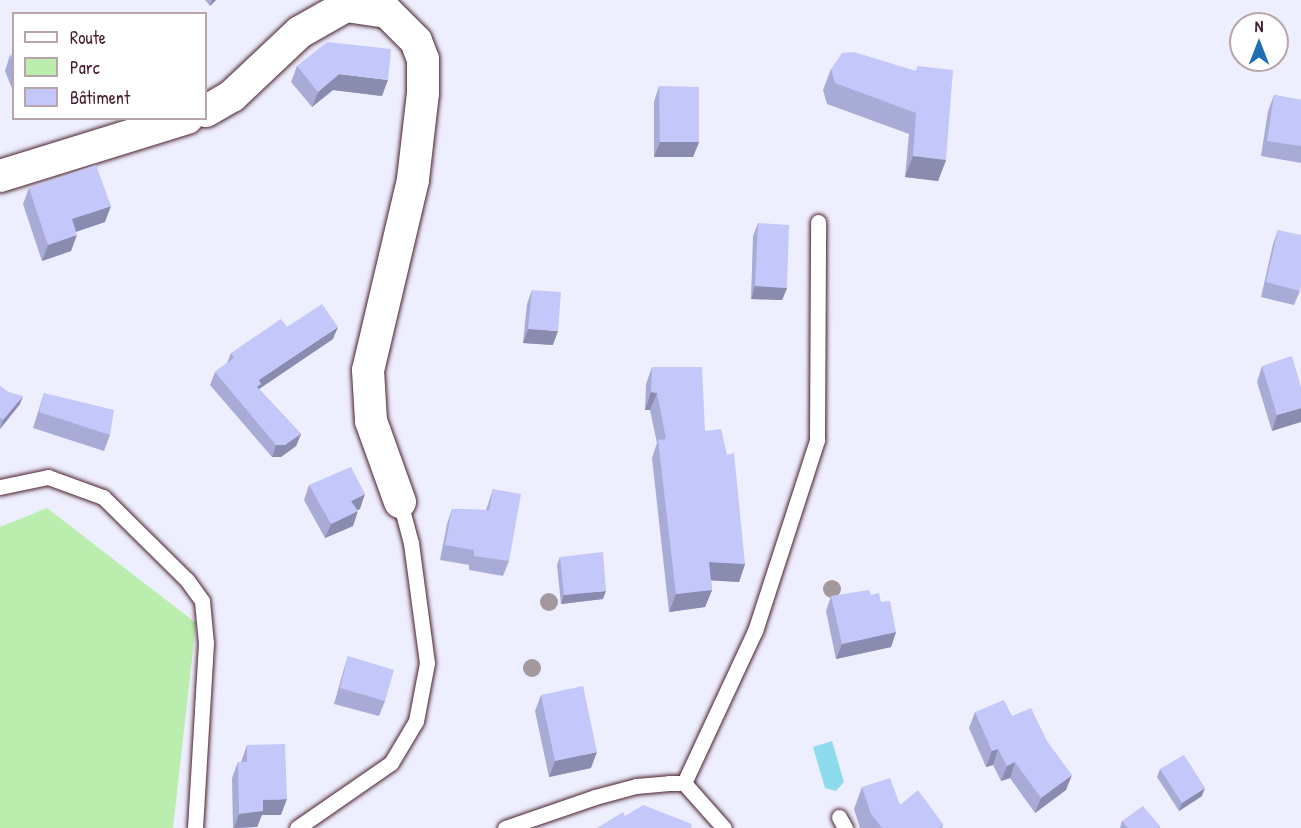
<!DOCTYPE html>
<html>
<head>
<meta charset="utf-8">
<style>
	body { margin:0 }
	#map { position:relative; width:1301px; height:828px; overflow:hidden; background:#edeefe; font-family:"Patrick Hand",sans-serif }
	div>[style] { position:absolute }
	[style*='--x'] { left:calc(var(--x)*1px); top:calc(var(--y)*1px); width:calc(var(--w)*1px); rotate:calc(var(--a)*1deg) }
	.green>* { inset:0; background:#bbeeae }
	.water>* { inset:0; background:#8edbed }
	.roads { filter:drop-shadow(0 0 2px #4a1f2b) drop-shadow(0 0 2px #4a1f2b) }
	.lane>* { height:15px; margin:-7.5px; padding:0 7.5px; transform-origin:7.5px; border-radius:7.5px; background:#fff }
	.street>* { height:32px; margin:-16px; padding:0 16px; transform-origin:16px; border-radius:16px; background:#fff }
	.trees>* { width:18px; height:18px; margin:-9px; border-radius:50%; background:#a3999c }
	.wall>* { inset:0; background:#a9abd7 }
	.shaded-wall>* { inset:0; background:#898baf }
	.building>* { inset:0; background:#c4c7fa }
	span { translate:-50% -50%; white-space:nowrap; text-align:center; line-height:1.15; -webkit-text-stroke:4.5px #fff; paint-order:stroke }
	.legend { position:absolute; left:12px; top:12px; width:195px; height:108px; box-sizing:border-box; background:#fff; border:2px solid #b7a5aa; margin:0; padding:8px 10px; list-style:none; font-size:18px; color:#4a1f2b }
	.legend li { display:flex; align-items:center; gap:12px; height:30px }
	.legend b { width:30px; border:2px solid #b7a5aa }
	.north { position:absolute; left:1229px; top:12px; width:60px; height:60px; box-sizing:border-box; background:#fff; border:2px solid #b7a5aa; border-radius:50%; rotate:0deg; font-size:16px; font-weight:700; line-height:24px; text-align:center; color:#4a1f2b }
	.north::after { content:''; display:block; margin:auto; width:21px; height:27px; background:#1f6fb2; clip-path:polygon(50% 0,100% 100%,50% 72%,0 100%) }
</style>
</head>
<body>
<div id="map">
	<div class="green">
		<i style="clip-path:polygon(47px 508px,196px 623px,173px 828px,0 828px,0 527px)"></i>
	</div>
	<div class="water">
		<i style="clip-path:polygon(832px 741px,844px 782px,836px 791px,825px 788px,813px 747px)"></i>
	</div>
	<div class="roads">
		<div class="lane">
			<i style="--x:0;--y:487;--w:49;--a:-11.8"></i>
			<i style="--x:48;--y:477;--w:59;--a:20"></i>
			<i style="--x:103;--y:497;--w:118;--a:44.7"></i>
			<i style="--x:187;--y:580;--w:26;--a:54"></i>
			<i style="--x:202;--y:601;--w:42;--a:84.6"></i>
			<i style="--x:206;--y:643;--w:185;--a:93.4"></i>
			<i style="--x:684;--y:783;--w:168;--a:-65"></i>
			<i style="--x:755;--y:631;--w:201;--a:-72"></i>
			<i style="--x:817;--y:440;--w:218;--a:-89.7"></i>
			<i style="--x:839;--y:817;--w:13;--a:61"></i>
			<i style="--x:297;--y:828;--w:114;--a:-34.7"></i>
			<i style="--x:391;--y:763;--w:49;--a:-59.2"></i>
			<i style="--x:416;--y:721;--w:59;--a:-79.3"></i>
			<i style="--x:427;--y:663;--w:121;--a:-97.6"></i>
			<i style="--x:411;--y:543;--w:42;--a:-105"></i>
			<i style="--x:505;--y:828;--w:95;--a:-19"></i>
			<i style="--x:595;--y:797;--w:42;--a:-15"></i>
			<i style="--x:636;--y:786;--w:33;--a:-5"></i>
			<i style="--x:669;--y:783;--w:15;--a:0"></i>
			<i style="--x:684;--y:783;--w:60;--a:48.4"></i>
		</div>
		<div class="street">
			<i style="--x:206;--y:111;--w:30;--a:-30"></i>
			<i style="--x:232;--y:96;--w:93;--a:-43.3"></i>
			<i style="--x:300;--y:32;--w:53;--a:-29.5"></i>
			<i style="--x:346;--y:6;--w:41;--a:8.3"></i>
			<i style="--x:387;--y:12;--w:41;--a:45"></i>
			<i style="--x:416;--y:41;--w:19;--a:69"></i>
			<i style="--x:423;--y:59;--w:34;--a:90"></i>
			<i style="--x:423;--y:93;--w:88;--a:96.6"></i>
			<i style="--x:413;--y:180;--w:195;--a:103.3"></i>
			<i style="--x:368;--y:370;--w:51;--a:86.6"></i>
			<i style="--x:371;--y:421;--w:86;--a:70.3"></i>
			<i style="--x:0;--y:176;--w:196;--a:-17.2"></i>
		</div>
	</div>
	<div class="trees">
		<i style="left:832px;top:589px"></i>
		<i style="left:549px;top:602px"></i>
		<i style="left:532px;top:668px"></i>
	</div>
	<div class="wall">
		<i style="clip-path:polygon(205px 0,216px 0,210px 6px)"></i>
		<i style="clip-path:polygon(14px 54px,14px 93px,5px 71px,10px 55px)"></i>
		<i style="clip-path:polygon(297px 66px,382px 96px,333px 90px,312px 107px,291px 82px)"></i>
		<i style="clip-path:polygon(831px 69px,916px 71px,946px 160px,938px 181px,905px 177px,909px 134px,827px 104px,823px 90px)"></i>
		<i style="clip-path:polygon(659px 86px,699px 142px,693px 157px,654px 157px,654px 102px)"></i>
		<i style="clip-path:polygon(1274px 95px,1301px 100px,1301px 163px,1261px 156px,1268px 111px)"></i>
		<i style="clip-path:polygon(29px 188px,105px 222px,76px 232px,71px 251px,42px 261px,23px 204px)"></i>
		<i style="clip-path:polygon(758px 223px,787px 288px,782px 300px,751px 299px,753px 236px)"></i>
		<i style="clip-path:polygon(1278px 230px,1300px 291px,1294px 305px,1261px 297px,1273px 244px)"></i>
		<i style="clip-path:polygon(532px 290px,553px 345px,523px 343px,527px 304px)"></i>
		<i style="clip-path:polygon(287px 327px,333px 339px,259px 389px,301px 434px,296px 446px,281px 457px,272px 457px,210px 385px,215px 372px,227px 363px,231px 353px)"></i>
		<i style="clip-path:polygon(1262px 366px,1301px 387px,1272px 431px,1257px 382px)"></i>
		<i style="clip-path:polygon(652px 367px,705px 431px,745px 564px,739px 582px,711px 580px,712px 590px,705px 607px,669px 612px,652px 458px,657px 443px,650px 410px,645px 410px,646px 384px)"></i>
		<i style="clip-path:polygon(0 386px,8px 392px,20px 404px,0 429px)"></i>
		<i style="clip-path:polygon(44px 393px,110px 435px,104px 451px,33px 428px)"></i>
		<i style="clip-path:polygon(309px 485px,360px 509px,357px 510px,353px 526px,325px 538px,304px 500px)"></i>
		<i style="clip-path:polygon(493px 489px,509px 561px,503px 576px,469px 570px,469px 565px,440px 560px,447px 524px,452px 509px,486px 510px)"></i>
		<i style="clip-path:polygon(560px 557px,603px 599px,561px 604px,557px 565px)"></i>
		<i style="clip-path:polygon(871px 595px,881px 602px,896px 632px,891px 647px,836px 659px,826px 611px,831px 596px)"></i>
		<i style="clip-path:polygon(348px 656px,385px 701px,379px 716px,334px 704px,343px 672px)"></i>
		<i style="clip-path:polygon(541px 695px,591px 768px,549px 777px,535px 711px)"></i>
		<i style="clip-path:polygon(975px 712px,1012px 716px,1066px 790px,1035px 813px,1010px 778px,1001px 781px,993px 765px,986px 767px,969px 728px)"></i>
		<i style="clip-path:polygon(247px 745px,281px 815px,262px 815px,257px 827px,233px 828px,232px 778px,238px 762px,241px 762px)"></i>
		<i style="clip-path:polygon(1160px 769px,1202px 796px,1179px 811px,1157px 777px)"></i>
		<i style="clip-path:polygon(862px 787px,943px 824px,942px 828px,860px 828px,854px 809px)"></i>
		<i style="clip-path:polygon(1122px 821px,1160px 826px,1160px 828px,1120px 828px)"></i>
	</div>
	<div class="shaded-wall">
		<i style="clip-path:polygon(212px 0,216px 0,210px 6px)"></i>
		<i style="clip-path:polygon(339px 74px,388px 80px,382px 96px,333px 90px,312px 107px,318px 92px)"></i>
		<i style="clip-path:polygon(660px 142px,699px 142px,693px 157px,654px 157px)"></i>
		<i style="clip-path:polygon(913px 156px,946px 160px,938px 181px,905px 177px)"></i>
		<i style="clip-path:polygon(111px 206px,105px 222px,66px 235px,72px 219px)"></i>
		<i style="clip-path:polygon(77px 235px,71px 251px,42px 261px,48px 245px)"></i>
		<i style="clip-path:polygon(755px 286px,787px 288px,782px 300px,751px 299px)"></i>
		<i style="clip-path:polygon(338px 327px,333px 339px,259px 389px,252px 399px,259px 380px)"></i>
		<i style="clip-path:polygon(528px 329px,558px 331px,553px 345px,523px 343px)"></i>
		<i style="clip-path:polygon(651px 392px,657px 393px,650px 410px,645px 410px)"></i>
		<i style="clip-path:polygon(23px 396px,20px 404px,0 429px,3px 420px)"></i>
		<i style="clip-path:polygon(1301px 408px,1301px 422px,1272px 431px,1277px 415px)"></i>
		<i style="clip-path:polygon(301px 434px,296px 446px,281px 457px,272px 457px,276px 445px)"></i>
		<i style="clip-path:polygon(365px 494px,360px 509px,345px 515px,351px 501px)"></i>
		<i style="clip-path:polygon(358px 511px,353px 526px,325px 538px,331px 524px)"></i>
		<i style="clip-path:polygon(709px 562px,745px 564px,739px 582px,703px 580px)"></i>
		<i style="clip-path:polygon(712px 590px,705px 607px,669px 612px,676px 594px)"></i>
		<i style="clip-path:polygon(606px 591px,603px 599px,561px 604px,564px 595px)"></i>
		<i style="clip-path:polygon(896px 632px,891px 647px,836px 659px,842px 644px)"></i>
		<i style="clip-path:polygon(998px 749px,993px 765px,986px 767px,992px 751px)"></i>
		<i style="clip-path:polygon(597px 752px,591px 768px,549px 777px,555px 761px)"></i>
		<i style="clip-path:polygon(1015px 762px,1010px 778px,1001px 781px,1007px 766px)"></i>
		<i style="clip-path:polygon(1072px 775px,1066px 790px,1035px 813px,1041px 798px)"></i>
		<i style="clip-path:polygon(1205px 788px,1202px 796px,1179px 811px,1182px 803px)"></i>
		<i style="clip-path:polygon(287px 799px,281px 815px,262px 815px,257px 827px,234px 828px,239px 814px,263px 800px)"></i>
	</div>
	<div class="building">
		<i style="clip-path:polygon(327px 42px,391px 49px,388px 80px,339px 74px,318px 92px,297px 66px)"></i>
		<i style="clip-path:polygon(854px 52px,916px 71px,917px 66px,953px 70px,946px 160px,913px 156px,916px 113px,835px 83px,831px 69px,842px 53px)"></i>
		<i style="clip-path:polygon(14px 54px,14px 63px,10px 55px)"></i>
		<i style="clip-path:polygon(659px 86px,699px 87px,699px 142px,660px 142px)"></i>
		<i style="clip-path:polygon(1274px 95px,1301px 100px,1301px 146px,1267px 141px)"></i>
		<i style="clip-path:polygon(96px 165px,111px 206px,72px 219px,77px 235px,48px 245px,29px 188px)"></i>
		<i style="clip-path:polygon(758px 223px,789px 225px,787px 288px,755px 286px)"></i>
		<i style="clip-path:polygon(1278px 230px,1301px 235px,1301px 285px,1300px 291px,1266px 282px)"></i>
		<i style="clip-path:polygon(532px 290px,561px 292px,558px 331px,528px 329px)"></i>
		<i style="clip-path:polygon(322px 304px,338px 327px,259px 380px,261px 384px,257px 387px,301px 434px,285px 445px,276px 445px,215px 372px,234px 358px,231px 353px,281px 319px,287px 327px)"></i>
		<i style="clip-path:polygon(1292px 356px,1301px 387px,1301px 408px,1277px 415px,1262px 366px)"></i>
		<i style="clip-path:polygon(652px 367px,702px 367px,705px 431px,721px 429px,727px 455px,734px 453px,745px 564px,709px 562px,712px 590px,676px 594px,658px 440px,666px 439px,657px 393px,651px 392px)"></i>
		<i style="clip-path:polygon(0 386px,8px 392px,23px 396px,3px 420px,0 418px)"></i>
		<i style="clip-path:polygon(44px 393px,114px 410px,110px 435px,39px 412px)"></i>
		<i style="clip-path:polygon(351px 467px,365px 494px,351px 501px,358px 511px,331px 524px,309px 485px)"></i>
		<i style="clip-path:polygon(493px 489px,521px 494px,509px 561px,474px 556px,474px 550px,445px 545px,452px 509px,489px 510px)"></i>
		<i style="clip-path:polygon(603px 552px,606px 591px,564px 595px,560px 557px)"></i>
		<i style="clip-path:polygon(869px 590px,871px 595px,879px 593px,881px 602px,890px 601px,896px 632px,842px 644px,831px 596px)"></i>
		<i style="clip-path:polygon(348px 656px,394px 670px,385px 701px,340px 688px)"></i>
		<i style="clip-path:polygon(583px 686px,597px 752px,555px 761px,541px 695px)"></i>
		<i style="clip-path:polygon(1004px 700px,1012px 716px,1031px 708px,1047px 741px,1072px 775px,1041px 798px,1015px 762px,1007px 766px,998px 749px,992px 751px,975px 712px)"></i>
		<i style="clip-path:polygon(285px 744px,287px 799px,263px 800px,263px 811px,239px 814px,238px 762px,247px 762px,247px 745px)"></i>
		<i style="clip-path:polygon(1184px 755px,1205px 788px,1182px 803px,1160px 769px)"></i>
		<i style="clip-path:polygon(890px 778px,900px 805px,918px 790px,943px 824px,939px 828px,882px 828px,871px 814px,862px 787px)"></i>
		<i style="clip-path:polygon(643px 805px,692px 824px,691px 828px,597px 828px,623px 812px,625px 816px)"></i>
		<i style="clip-path:polygon(1143px 806px,1160px 826px,1159px 828px,1128px 828px,1122px 821px)"></i>
	</div>
	<ul class="legend">
	<li><b style="height:8px;background:#fff"></b>Route</li>
	<li><b style="height:16px;background:#bbeeae"></b>Parc</li>
	<li><b style="height:16px;background:#c4c7fa"></b>Bâtiment</li>
	</ul>
	<div class="north">N</div>
</div>
</body>
</html>
